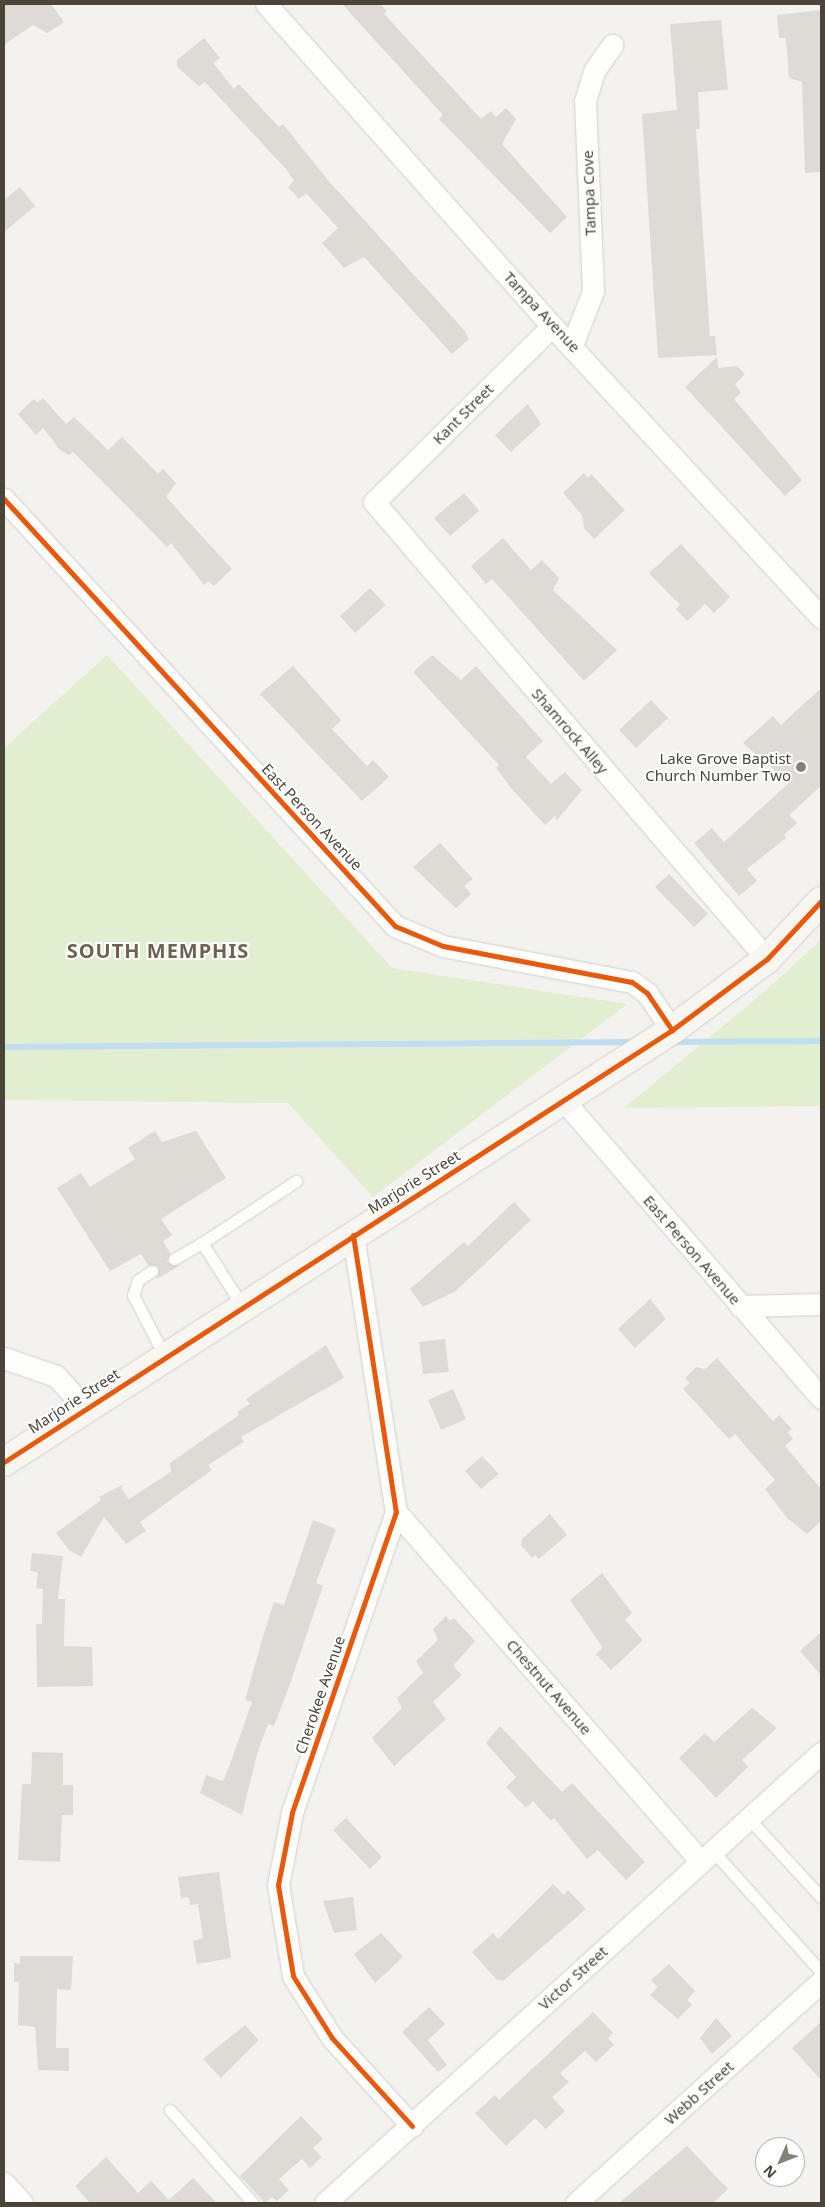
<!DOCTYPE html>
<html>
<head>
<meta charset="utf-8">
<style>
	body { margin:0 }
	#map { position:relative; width:825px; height:2207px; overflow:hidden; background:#f4f2ee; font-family:"Noto Sans",sans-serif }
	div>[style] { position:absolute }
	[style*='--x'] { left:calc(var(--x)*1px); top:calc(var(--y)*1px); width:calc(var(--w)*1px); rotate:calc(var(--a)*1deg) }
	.green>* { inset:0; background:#e1eecf }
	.stream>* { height:5.5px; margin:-2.75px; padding:0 2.75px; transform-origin:2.75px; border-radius:2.75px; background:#c0ddf1 }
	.building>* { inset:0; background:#dedbd6 }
	.roads { filter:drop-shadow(0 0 1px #d2d0cb) drop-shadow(0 0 1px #d2d0cb) }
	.lane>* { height:11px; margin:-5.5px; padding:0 5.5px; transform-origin:5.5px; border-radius:5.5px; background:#fdfdfc }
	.street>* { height:21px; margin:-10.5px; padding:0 10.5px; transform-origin:10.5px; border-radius:10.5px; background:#fdfdfc }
	.secondary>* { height:28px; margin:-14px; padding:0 14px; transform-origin:14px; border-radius:14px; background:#f7f6f1 }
	.cycleway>* { height:5px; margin:-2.5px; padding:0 2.5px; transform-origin:2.5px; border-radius:2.5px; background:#e8590c }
	.dots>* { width:14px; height:14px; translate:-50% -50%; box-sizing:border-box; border:2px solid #fff; border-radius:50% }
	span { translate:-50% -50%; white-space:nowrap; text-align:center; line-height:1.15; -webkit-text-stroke:4px #fff; paint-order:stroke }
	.street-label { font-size:15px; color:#4b4439 }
	.poi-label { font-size:15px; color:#4b4439 }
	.right { translate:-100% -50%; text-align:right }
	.district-label { font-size:20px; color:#6e6250; font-weight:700; letter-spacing:1px }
	.frame { position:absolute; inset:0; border:5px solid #4b4439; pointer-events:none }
	.north { position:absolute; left:755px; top:2137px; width:50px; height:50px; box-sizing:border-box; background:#fff; border:1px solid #b7b4b0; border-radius:50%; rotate:226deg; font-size:14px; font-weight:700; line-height:20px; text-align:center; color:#4b4439 }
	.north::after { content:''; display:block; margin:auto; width:18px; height:22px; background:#868178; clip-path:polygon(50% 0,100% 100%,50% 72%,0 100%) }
</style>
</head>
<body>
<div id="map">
	<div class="green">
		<i style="clip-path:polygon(107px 655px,392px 968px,627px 1004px,373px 1197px,288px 1103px,4px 1100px,4px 748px)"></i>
		<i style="clip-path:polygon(821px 940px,821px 1106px,624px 1108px,765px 991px)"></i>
	</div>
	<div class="stream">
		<i style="--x:673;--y:1042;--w:148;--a:-0.4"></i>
		<i style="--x:4;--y:1047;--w:630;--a:-0.45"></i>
	</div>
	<div class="building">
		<i style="clip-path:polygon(4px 4px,51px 4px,64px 22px,47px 33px,33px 25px,4px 45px)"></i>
		<i style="clip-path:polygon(342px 4px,380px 4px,387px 11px,384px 14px,481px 119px,491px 111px,496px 117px,506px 108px,516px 119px,502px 144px,567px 217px,550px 233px,439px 119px,443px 115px)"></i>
		<i style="clip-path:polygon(821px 10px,821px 172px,805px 173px,802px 82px,789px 78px,786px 38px,779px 38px,777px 15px)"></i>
		<i style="clip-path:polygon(721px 20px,728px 90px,698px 92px,700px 129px,696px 129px,710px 336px,715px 336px,717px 355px,658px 358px,642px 114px,677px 110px,670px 24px)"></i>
		<i style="clip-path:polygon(204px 38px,220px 58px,213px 63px,234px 89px,239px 84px,279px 127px,283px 124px,327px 179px,464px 330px,469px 339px,452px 354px,364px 257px,344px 268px,322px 243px,338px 228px,306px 193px,299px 199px,288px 187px,294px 181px,286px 169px,205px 82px,199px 86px,177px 67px,177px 60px)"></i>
		<i style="clip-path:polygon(20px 187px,35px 206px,4px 232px,4px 200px)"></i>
		<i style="clip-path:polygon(717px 357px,718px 368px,737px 366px,745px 374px,735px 384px,741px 393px,734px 399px,802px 480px,785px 496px,685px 387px)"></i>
		<i style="clip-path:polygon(43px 398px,66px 424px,74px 417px,108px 450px,122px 437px,158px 474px,163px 469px,176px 483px,166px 497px,232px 569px,214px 586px,208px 581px,204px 585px,171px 543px,167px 547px,73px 452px,69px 455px,60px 450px,43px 428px,36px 435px,18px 414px,34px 399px,37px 403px)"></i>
		<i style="clip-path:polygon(528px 404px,541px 424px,511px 452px,495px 435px)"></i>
		<i style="clip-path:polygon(584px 473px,588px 478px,591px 474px,625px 510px,594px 539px,584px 528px,582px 515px,563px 493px)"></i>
		<i style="clip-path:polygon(464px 493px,479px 511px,450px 536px,434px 518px)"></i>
		<i style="clip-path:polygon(503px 538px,531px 570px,542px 560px,559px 578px,553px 590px,617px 650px,584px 681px,492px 579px,486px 584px,471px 566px)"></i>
		<i style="clip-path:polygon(681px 544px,730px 597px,714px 613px,705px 604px,687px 621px,676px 609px,680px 605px,649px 573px)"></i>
		<i style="clip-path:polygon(370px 588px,386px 605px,355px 633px,340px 616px)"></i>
		<i style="clip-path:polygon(432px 655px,461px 680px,476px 666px,543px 741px,526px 757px,551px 784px,565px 772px,582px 790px,557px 820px,555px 816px,545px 825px,511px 788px,496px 768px,499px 765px,413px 672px)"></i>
		<i style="clip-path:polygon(293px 666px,341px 720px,332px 729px,367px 766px,373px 760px,389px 777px,362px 801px,260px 694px)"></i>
		<i style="clip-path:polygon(821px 688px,821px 786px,789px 815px,797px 823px,784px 835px,786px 838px,747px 869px,757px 881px,739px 896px,694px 843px,712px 828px,724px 842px,789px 783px,743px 743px,773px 716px,781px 725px)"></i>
		<i style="clip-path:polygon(651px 700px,668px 718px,636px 748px,619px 730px)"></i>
		<i style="clip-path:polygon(440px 843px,473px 879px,464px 886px,471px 894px,456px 908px,413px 867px)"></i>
		<i style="clip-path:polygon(669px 874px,708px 914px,694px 927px,655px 887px)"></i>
		<i style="clip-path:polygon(155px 1131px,162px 1142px,196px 1131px,226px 1178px,161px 1219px,172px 1235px,163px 1241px,170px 1253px,167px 1262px,179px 1266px,157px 1279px,159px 1267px,148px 1265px,141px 1254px,110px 1271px,57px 1188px,81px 1173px,90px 1187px,135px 1159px,128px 1148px)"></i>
		<i style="clip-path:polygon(514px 1202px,531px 1220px,456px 1291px,423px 1307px,410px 1289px,464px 1242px,468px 1246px)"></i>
		<i style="clip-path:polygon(650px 1299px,666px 1319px,635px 1348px,618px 1329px)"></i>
		<i style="clip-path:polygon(445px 1339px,449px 1372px,423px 1374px,419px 1342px)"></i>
		<i style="clip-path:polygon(326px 1345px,344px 1378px,241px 1437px,244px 1442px,208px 1465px,212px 1470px,140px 1522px,146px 1531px,126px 1544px,104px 1517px,81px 1557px,69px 1550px,56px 1533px,101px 1500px,99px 1497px,124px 1484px,121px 1488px,129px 1499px,171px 1472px,170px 1463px,239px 1415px,237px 1412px,250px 1404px,246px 1399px)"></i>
		<i style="clip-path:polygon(717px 1358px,773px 1421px,779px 1415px,792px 1429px,788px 1432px,793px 1439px,785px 1446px,821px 1489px,821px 1521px,807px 1534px,787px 1518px,765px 1489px,775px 1480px,735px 1434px,729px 1439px,683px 1389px,690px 1383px,685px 1378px,696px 1367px,705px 1369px)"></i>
		<i style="clip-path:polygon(453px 1389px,466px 1419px,441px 1430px,428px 1400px)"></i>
		<i style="clip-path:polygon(482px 1456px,499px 1474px,481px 1489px,465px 1471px)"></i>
		<i style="clip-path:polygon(550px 1514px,567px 1535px,539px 1559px,535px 1555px,532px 1558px,521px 1545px,522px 1539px)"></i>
		<i style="clip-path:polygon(313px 1520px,336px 1529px,316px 1583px,323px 1586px,290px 1684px,274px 1726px,268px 1724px,258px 1751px,242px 1815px,200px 1793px,206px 1775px,223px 1781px,229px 1767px,252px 1702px,245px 1700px,264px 1633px,274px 1602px,284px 1605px)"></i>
		<i style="clip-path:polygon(32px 1553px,63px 1556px,58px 1599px,65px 1599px,64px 1646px,92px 1647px,93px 1686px,37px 1687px,36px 1624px,42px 1624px,43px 1589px,36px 1588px,38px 1572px,30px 1571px)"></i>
		<i style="clip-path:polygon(602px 1573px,632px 1613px,625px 1620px,643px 1640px,611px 1670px,596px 1654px,603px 1648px,570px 1600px)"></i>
		<i style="clip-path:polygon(446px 1616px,450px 1621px,454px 1618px,475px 1641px,453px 1666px,462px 1675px,433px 1702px,446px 1719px,394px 1766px,372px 1738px,402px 1708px,397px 1698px,423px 1673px,416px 1661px,438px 1640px,433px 1629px)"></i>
		<i style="clip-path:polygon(821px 1632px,821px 1675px,800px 1651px)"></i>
		<i style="clip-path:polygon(752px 1708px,777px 1728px,742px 1760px,748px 1767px,716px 1798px,679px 1758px,705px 1733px,714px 1742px)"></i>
		<i style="clip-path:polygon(500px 1726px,562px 1792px,572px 1783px,645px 1862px,626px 1880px,598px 1850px,587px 1859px,554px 1818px,551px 1821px,533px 1801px,526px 1808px,506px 1787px,516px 1777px,486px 1743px)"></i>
		<i style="clip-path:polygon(32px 1752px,63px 1753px,63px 1785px,73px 1785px,73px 1815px,62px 1815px,60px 1862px,18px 1860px,22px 1784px,31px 1784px)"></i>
		<i style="clip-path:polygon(346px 1818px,382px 1857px,370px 1869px,333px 1830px)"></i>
		<i style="clip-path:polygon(219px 1872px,231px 1958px,197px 1964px,193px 1941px,203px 1938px,198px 1904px,190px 1905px,189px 1897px,181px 1898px,178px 1877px)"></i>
		<i style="clip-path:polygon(553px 1884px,564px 1895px,568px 1890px,586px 1909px,503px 1981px,496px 1979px,472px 1952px,493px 1933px,498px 1939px)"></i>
		<i style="clip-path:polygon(353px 1897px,357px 1930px,334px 1933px,323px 1901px)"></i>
		<i style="clip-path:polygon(381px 1933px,403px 1957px,375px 1983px,354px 1954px)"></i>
		<i style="clip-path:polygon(20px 1956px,73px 1956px,71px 1990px,57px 1989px,56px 2048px,69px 2048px,69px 2071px,38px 2070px,35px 2027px,18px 2025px,19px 1982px,14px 1982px,14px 1963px,20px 1964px)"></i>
		<i style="clip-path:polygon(669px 1964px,695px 1991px,687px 2000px,692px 2005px,678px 2019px,650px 1995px,658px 1987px,651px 1980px)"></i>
		<i style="clip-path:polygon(429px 2007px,445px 2024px,428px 2040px,447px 2065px,438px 2072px,402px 2032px)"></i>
		<i style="clip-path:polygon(593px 2012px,613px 2033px,608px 2038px,614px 2045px,596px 2062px,585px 2051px,560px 2073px,569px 2082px,552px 2097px,565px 2111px,546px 2129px,535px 2118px,506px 2146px,475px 2113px,495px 2095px,499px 2100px)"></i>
		<i style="clip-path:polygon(716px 2018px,732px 2036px,712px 2054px,700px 2038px)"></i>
		<i style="clip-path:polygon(821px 2022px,821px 2080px,792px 2048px)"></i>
		<i style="clip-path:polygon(245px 2025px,259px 2040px,221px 2078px,203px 2059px)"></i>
		<i style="clip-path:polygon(301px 2116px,323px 2139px,313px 2148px,322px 2157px,310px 2168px,302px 2159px,279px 2179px,289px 2190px,277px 2201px,272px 2197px,265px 2203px,240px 2176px)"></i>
		<i style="clip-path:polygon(687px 2146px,728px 2189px,713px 2203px,619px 2203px)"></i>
		<i style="clip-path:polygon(106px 2157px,138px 2193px,151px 2181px,169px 2200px,193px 2178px,217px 2203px,90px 2203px,75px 2186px)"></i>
	</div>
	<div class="roads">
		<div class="lane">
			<i style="--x:174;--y:1259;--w:32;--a:-30"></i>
			<i style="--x:152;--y:1271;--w:17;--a:147"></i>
			<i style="--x:138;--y:1280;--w:16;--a:108"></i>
			<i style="--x:133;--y:1295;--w:70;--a:62.7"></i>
			<i style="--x:243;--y:1307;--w:76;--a:-122.6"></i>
			<i style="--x:202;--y:1243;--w:113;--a:-33.4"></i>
			<i style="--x:749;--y:1819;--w:106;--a:47.3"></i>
			<i style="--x:713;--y:1851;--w:162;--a:48.2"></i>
			<i style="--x:170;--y:2110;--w:125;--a:48.3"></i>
		</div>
		<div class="street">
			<i style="--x:266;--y:4;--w:431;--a:48.4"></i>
			<i style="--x:552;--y:326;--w:397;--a:47.3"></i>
			<i style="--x:552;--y:326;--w:250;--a:135.3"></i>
			<i style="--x:374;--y:502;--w:603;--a:49.31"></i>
			<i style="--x:572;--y:345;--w:58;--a:-68.7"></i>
			<i style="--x:593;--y:291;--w:190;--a:-92.4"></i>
			<i style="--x:585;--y:101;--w:31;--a:-73"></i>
			<i style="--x:594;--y:71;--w:32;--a:-55"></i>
			<i style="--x:4;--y:499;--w:579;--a:47.52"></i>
			<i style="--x:395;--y:926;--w:52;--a:22.6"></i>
			<i style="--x:443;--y:946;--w:192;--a:10.8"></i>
			<i style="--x:632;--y:982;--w:19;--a:36"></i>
			<i style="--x:647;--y:993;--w:45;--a:56"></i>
			<i style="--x:564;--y:1101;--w:393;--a:49.1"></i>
			<i style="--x:353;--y:1235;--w:280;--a:81.2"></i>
			<i style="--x:396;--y:1512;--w:318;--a:109.1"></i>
			<i style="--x:292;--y:1813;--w:73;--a:101"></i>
			<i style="--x:278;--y:1885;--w:92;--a:80.6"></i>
			<i style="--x:293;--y:1976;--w:73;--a:57.8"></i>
			<i style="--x:332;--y:2038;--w:119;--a:47.7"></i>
			<i style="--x:740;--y:1306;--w:81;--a:-1.4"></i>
			<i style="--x:4;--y:1358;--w:55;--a:19.1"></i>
			<i style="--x:56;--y:1376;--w:45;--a:47.7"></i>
			<i style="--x:396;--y:1512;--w:464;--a:48.9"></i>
			<i style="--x:4;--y:2183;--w:27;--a:48"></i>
			<i style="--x:325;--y:2203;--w:670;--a:-42.22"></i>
			<i style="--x:576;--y:2203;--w:330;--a:-42.1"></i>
		</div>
		<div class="secondary">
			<i style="--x:4;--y:1462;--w:796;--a:-32.89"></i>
			<i style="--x:672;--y:1030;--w:119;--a:-36.8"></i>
			<i style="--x:767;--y:959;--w:79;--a:-47"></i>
		</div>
	</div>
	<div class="cycleway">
		<i style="--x:4;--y:499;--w:579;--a:47.52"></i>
		<i style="--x:395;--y:926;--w:52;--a:22.6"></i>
		<i style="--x:443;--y:946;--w:192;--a:10.8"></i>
		<i style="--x:632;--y:982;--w:19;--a:36"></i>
		<i style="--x:647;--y:993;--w:45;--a:56"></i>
		<i style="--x:353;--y:1235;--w:280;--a:81.2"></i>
		<i style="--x:396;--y:1512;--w:318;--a:109.1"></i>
		<i style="--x:292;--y:1813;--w:73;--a:101"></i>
		<i style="--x:278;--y:1885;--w:92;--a:80.6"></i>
		<i style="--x:293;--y:1976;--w:73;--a:57.8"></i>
		<i style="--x:332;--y:2038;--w:119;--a:47.7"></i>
		<i style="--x:4;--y:1462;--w:796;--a:-32.89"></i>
		<i style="--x:672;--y:1030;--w:119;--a:-36.8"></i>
		<i style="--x:767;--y:959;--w:79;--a:-47"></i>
	</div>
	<div class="dots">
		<i style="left:801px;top:767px;background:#868178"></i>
	</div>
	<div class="street-label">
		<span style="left:589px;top:193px;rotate:-92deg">Tampa Cove</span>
		<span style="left:542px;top:312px;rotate:47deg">Tampa Avenue</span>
		<span style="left:463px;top:414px;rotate:-45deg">Kant Street</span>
		<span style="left:570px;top:731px;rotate:49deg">Shamrock Alley</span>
		<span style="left:312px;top:817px;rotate:47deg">East Person Avenue</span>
		<span style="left:414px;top:1182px;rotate:-32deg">Marjorie Street</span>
		<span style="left:692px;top:1250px;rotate:49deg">East Person Avenue</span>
		<span style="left:74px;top:1401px;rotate:-33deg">Marjorie Street</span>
		<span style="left:549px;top:1687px;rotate:49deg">Chestnut Avenue</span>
		<span style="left:320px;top:1695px;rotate:-71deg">Cherokee Avenue</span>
		<span style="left:573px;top:1978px;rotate:-42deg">Victor Street</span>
		<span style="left:699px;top:2093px;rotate:-42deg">Webb Street</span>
	</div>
	<div class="poi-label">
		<span class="right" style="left:791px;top:767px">Lake Grove Baptist<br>Church Number Two</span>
	</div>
	<div class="district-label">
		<span style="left:158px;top:950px">SOUTH MEMPHIS</span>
	</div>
	<div class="frame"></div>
	<div class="north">N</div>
</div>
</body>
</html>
